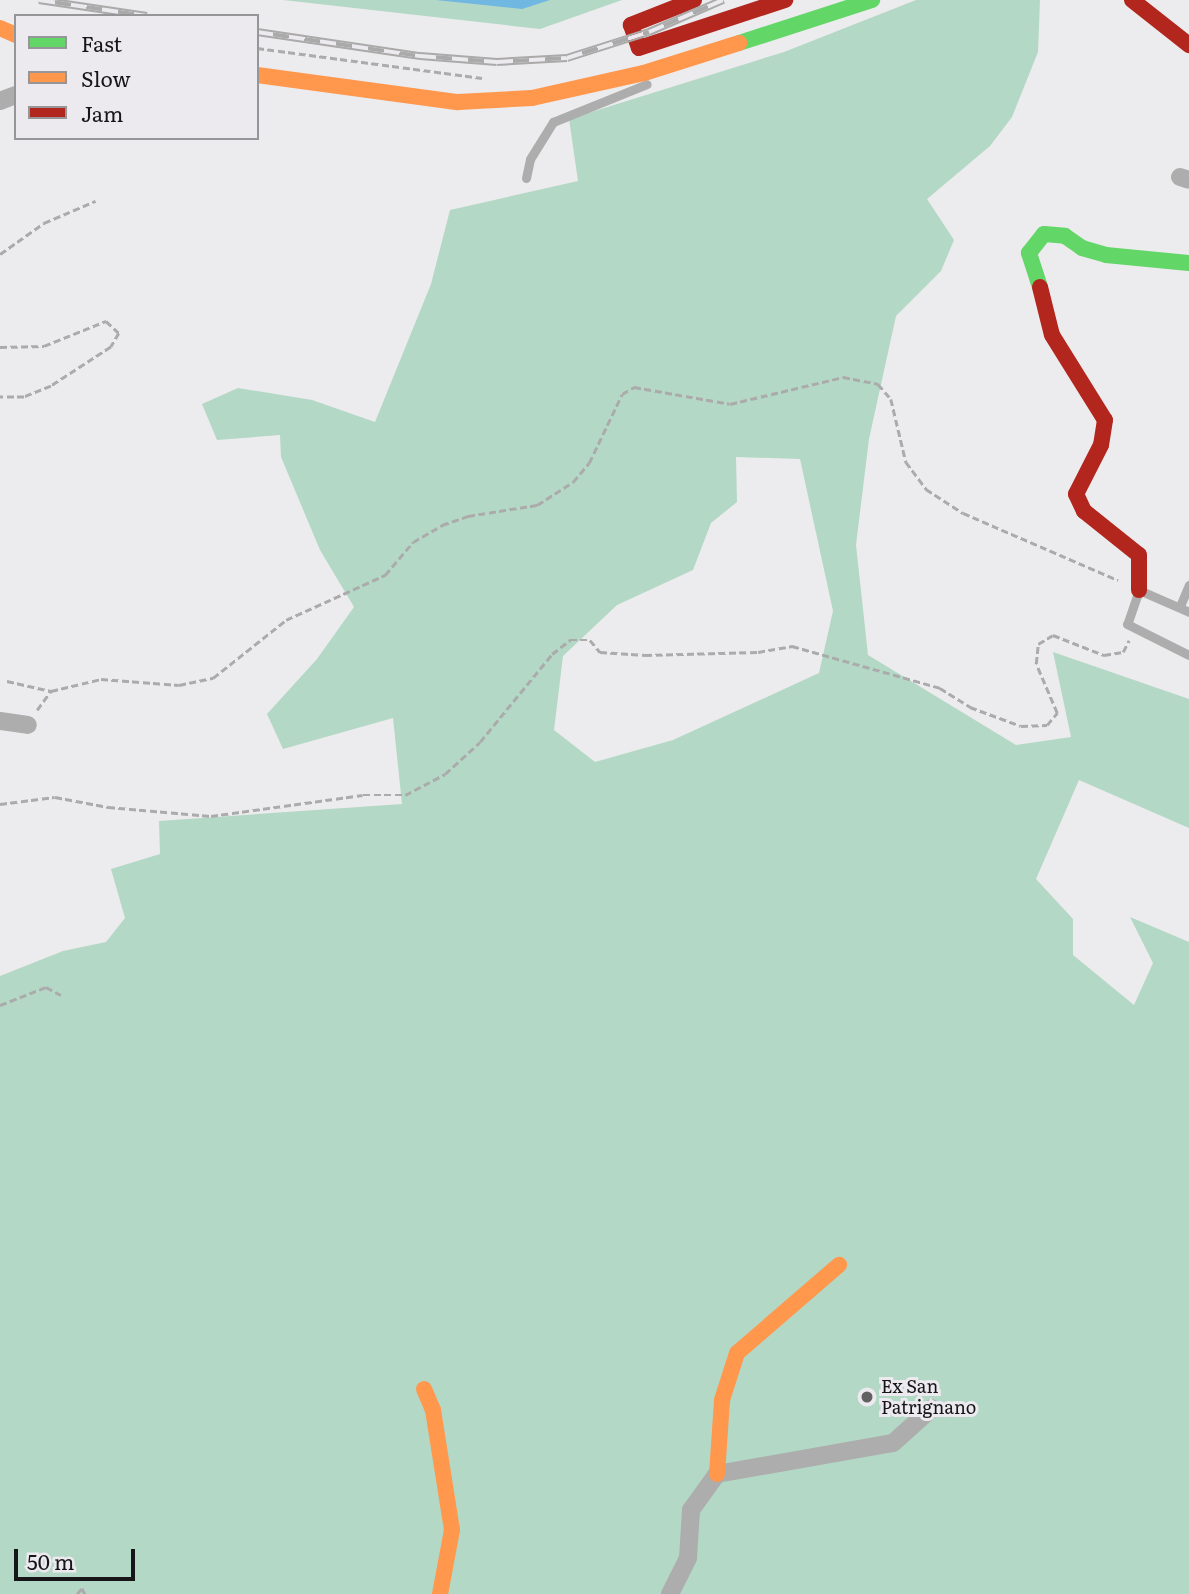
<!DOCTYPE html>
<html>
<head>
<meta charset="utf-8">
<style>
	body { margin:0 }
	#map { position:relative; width:1189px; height:1594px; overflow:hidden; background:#ecebed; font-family:Literata,serif }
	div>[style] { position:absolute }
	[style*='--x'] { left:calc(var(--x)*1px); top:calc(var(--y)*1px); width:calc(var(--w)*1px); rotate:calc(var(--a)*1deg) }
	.green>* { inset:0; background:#b4d8c6 }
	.water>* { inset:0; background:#70b7e2 }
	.path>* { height:2.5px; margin-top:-1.25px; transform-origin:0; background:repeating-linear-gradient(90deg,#ababac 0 7px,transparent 0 10.5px) }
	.lane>* { height:9px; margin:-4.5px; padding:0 4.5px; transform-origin:4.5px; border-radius:4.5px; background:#adadad }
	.street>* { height:18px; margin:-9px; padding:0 9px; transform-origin:9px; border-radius:9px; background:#adadad }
	.fast>* { height:16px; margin:-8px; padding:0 8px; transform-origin:8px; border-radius:8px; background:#63d668 }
	.slow>* { height:16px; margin:-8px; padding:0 8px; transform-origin:8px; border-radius:8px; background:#ff974d }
	.jam>* { height:16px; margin:-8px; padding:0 8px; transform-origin:8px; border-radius:8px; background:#b3261e }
	.rail>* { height:8px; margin-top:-4px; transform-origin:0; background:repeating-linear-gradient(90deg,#eceaee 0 16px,#aaa 0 32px); box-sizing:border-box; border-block:2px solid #aaa }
	.dots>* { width:19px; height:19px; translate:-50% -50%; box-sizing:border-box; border:4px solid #eceaee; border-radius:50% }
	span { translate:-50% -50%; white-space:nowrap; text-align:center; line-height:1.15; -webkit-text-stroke:6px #eceaee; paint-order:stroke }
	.poi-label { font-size:18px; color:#161517 }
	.left { translate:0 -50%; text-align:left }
	.legend { position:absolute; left:14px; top:14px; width:245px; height:126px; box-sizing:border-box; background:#eceaee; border:2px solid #969598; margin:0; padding:9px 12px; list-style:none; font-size:21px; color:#161517 }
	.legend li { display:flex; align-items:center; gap:14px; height:35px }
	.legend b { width:35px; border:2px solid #969598 }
	.scale { position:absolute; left:14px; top:1549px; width:121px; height:32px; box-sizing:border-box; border:4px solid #161517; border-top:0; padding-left:9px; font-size:21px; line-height:24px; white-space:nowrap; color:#161517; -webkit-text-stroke:5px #eceaee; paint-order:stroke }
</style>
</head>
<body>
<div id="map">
	<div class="green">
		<i style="clip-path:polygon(283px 0,622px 0,540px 29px)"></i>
		<i style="clip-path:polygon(evenodd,916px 0,1040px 0,1038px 52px,1012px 117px,990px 146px,927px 199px,954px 240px,941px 271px,896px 316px,869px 439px,856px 545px,868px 655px,1016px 745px,1071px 737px,1053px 652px,1189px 699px,1189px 828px,1079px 780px,1036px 879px,1073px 919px,1073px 955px,1134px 1005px,1153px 963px,1130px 917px,1189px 942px,1189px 1594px,0 1594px,0 976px,63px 951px,106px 942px,125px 918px,111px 869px,160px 854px,159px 821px,402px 804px,393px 718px,283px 749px,267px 714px,317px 659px,354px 607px,320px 550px,281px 457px,280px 435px,217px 440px,202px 404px,238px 388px,312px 400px,375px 422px,431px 284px,450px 210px,578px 181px,569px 119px,784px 52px,916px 0,736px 457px,800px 459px,833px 611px,819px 673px,673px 740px,595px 762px,554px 730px,563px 656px,617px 605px,693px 570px,711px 523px,737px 502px,736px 457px)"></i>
	</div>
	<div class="water">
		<i style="clip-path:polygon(436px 0,550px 0,522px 9px)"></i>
	</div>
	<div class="path">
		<i style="--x:257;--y:48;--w:227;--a:7.6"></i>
		<i style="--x:0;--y:254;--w:54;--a:-35.2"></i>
		<i style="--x:44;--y:223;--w:56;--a:-23.3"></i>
		<i style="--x:0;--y:347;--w:44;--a:-1.3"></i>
		<i style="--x:44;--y:346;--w:67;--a:-22"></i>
		<i style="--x:106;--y:321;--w:18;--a:43"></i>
		<i style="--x:119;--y:333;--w:16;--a:120"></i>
		<i style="--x:111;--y:347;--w:72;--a:147"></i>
		<i style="--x:51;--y:386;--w:29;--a:158"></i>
		<i style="--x:24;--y:397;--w:24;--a:180"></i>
		<i style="--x:7;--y:681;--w:45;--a:12.8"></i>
		<i style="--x:51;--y:691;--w:51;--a:-13.5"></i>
		<i style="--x:101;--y:679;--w:78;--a:4.4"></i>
		<i style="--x:179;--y:685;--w:35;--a:-12"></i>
		<i style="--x:213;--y:678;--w:93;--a:-38.5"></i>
		<i style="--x:286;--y:620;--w:109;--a:-24.4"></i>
		<i style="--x:385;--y:575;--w:43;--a:-49.7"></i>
		<i style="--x:413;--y:542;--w:34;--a:-30"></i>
		<i style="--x:442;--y:525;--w:28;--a:-19"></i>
		<i style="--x:468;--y:516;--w:70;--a:-9.1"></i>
		<i style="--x:537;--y:505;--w:43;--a:-32.6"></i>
		<i style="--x:573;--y:482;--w:25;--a:-50"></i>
		<i style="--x:589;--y:463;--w:76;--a:-64.4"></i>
		<i style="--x:622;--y:394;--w:14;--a:-30"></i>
		<i style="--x:634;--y:387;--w:97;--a:10"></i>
		<i style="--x:730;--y:404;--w:116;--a:-13.4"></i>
		<i style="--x:843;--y:377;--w:36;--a:11"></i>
		<i style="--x:878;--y:384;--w:20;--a:49"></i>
		<i style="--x:891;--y:399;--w:65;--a:76.6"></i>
		<i style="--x:906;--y:462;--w:34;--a:53"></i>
		<i style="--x:926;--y:489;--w:44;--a:33"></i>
		<i style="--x:963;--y:513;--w:169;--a:23.4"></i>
		<i style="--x:37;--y:710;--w:24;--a:-54"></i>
		<i style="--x:0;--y:804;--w:55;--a:-7.3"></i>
		<i style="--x:55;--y:797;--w:54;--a:10.7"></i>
		<i style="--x:108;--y:807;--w:103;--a:5"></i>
		<i style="--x:211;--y:816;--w:153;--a:-7.9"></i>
		<i style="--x:363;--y:795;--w:42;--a:0"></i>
		<i style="--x:405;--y:795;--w:45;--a:-27.7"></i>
		<i style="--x:445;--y:774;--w:47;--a:-42.4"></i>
		<i style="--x:480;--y:742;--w:114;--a:-50.7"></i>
		<i style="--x:552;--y:654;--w:23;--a:-38"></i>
		<i style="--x:570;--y:640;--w:20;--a:0"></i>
		<i style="--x:590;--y:640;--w:16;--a:50"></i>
		<i style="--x:600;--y:652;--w:45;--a:3.8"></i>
		<i style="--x:645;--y:655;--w:113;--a:-1.5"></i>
		<i style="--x:758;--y:652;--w:35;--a:-10"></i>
		<i style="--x:792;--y:646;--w:154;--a:15.8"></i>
		<i style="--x:940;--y:688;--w:36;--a:32"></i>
		<i style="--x:970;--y:707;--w:54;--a:20.4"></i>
		<i style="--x:1021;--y:726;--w:26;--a:-2"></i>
		<i style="--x:1047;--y:725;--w:16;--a:-50"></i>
		<i style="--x:1057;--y:713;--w:53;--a:-113.2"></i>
		<i style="--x:1036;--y:664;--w:20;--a:-84"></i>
		<i style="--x:1038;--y:644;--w:17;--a:-31"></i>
		<i style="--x:1053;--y:635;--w:55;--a:21.4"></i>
		<i style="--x:1104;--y:655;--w:19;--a:-9"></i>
		<i style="--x:1123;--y:652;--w:13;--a:-63"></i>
		<i style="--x:0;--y:1005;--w:49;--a:-21.4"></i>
		<i style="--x:46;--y:987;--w:17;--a:28"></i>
		<i style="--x:77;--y:1594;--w:8;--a:-50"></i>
		<i style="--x:82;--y:1588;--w:7;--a:63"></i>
	</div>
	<div class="lane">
		<i style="--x:526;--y:178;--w:19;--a:-78"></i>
		<i style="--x:530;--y:159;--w:44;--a:-58.1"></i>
		<i style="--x:553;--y:122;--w:101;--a:-22"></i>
		<i style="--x:1180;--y:606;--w:23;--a:-67"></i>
		<i style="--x:1189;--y:612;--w:55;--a:-156.3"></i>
		<i style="--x:1139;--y:590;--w:36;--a:109"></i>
		<i style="--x:1127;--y:624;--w:69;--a:26.6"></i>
	</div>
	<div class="street">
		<i style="--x:0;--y:101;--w:17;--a:-21"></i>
		<i style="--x:1180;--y:177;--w:9;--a:18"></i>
		<i style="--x:0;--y:721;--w:28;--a:8"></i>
		<i style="--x:670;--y:1594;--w:40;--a:-63.4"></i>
		<i style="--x:688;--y:1558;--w:48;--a:-86.4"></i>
		<i style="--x:691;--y:1510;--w:44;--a:-54.2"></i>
		<i style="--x:717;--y:1474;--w:179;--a:-10"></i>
		<i style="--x:893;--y:1443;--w:52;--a:-41.9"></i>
	</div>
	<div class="fast">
		<i style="--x:739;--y:43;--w:140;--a:-17.9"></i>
		<i style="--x:1040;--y:287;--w:36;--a:-108"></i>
		<i style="--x:1029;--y:253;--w:24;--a:-52"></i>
		<i style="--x:1044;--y:234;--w:21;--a:5"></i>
		<i style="--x:1065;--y:236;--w:21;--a:35"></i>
		<i style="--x:1082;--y:248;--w:25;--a:16"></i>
		<i style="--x:1106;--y:255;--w:83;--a:5.5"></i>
	</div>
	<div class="slow">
		<i style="--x:0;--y:28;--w:17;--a:24"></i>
		<i style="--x:257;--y:75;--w:203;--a:7.7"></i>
		<i style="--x:458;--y:102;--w:74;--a:-3.1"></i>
		<i style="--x:532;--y:98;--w:115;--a:-12.6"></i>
		<i style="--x:644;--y:73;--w:100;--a:-17.5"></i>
		<i style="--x:424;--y:1389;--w:23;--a:67"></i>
		<i style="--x:433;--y:1410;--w:121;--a:81"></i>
		<i style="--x:452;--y:1530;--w:65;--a:100.6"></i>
		<i style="--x:717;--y:1474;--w:74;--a:-86.1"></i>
		<i style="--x:722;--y:1400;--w:49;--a:-72.3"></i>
		<i style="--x:737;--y:1353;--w:135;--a:-40.8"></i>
	</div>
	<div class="jam">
		<i style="--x:694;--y:0;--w:68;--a:158.4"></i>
		<i style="--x:631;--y:25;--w:24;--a:71"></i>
		<i style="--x:639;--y:48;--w:154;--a:-18.2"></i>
		<i style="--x:1132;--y:0;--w:73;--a:38.3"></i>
		<i style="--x:1040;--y:287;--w:49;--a:76"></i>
		<i style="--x:1052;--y:335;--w:100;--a:58.1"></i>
		<i style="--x:1105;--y:420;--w:25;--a:99"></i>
		<i style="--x:1101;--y:445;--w:55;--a:117"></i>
		<i style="--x:1076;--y:494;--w:19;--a:65"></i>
		<i style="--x:1084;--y:511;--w:70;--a:38.7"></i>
		<i style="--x:1139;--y:555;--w:35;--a:90"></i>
	</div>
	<div class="rail">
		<i style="--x:39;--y:0;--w:109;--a:8.4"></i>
		<i style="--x:257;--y:32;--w:165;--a:8.4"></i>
		<i style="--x:420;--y:56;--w:77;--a:4.5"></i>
		<i style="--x:497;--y:62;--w:70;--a:-3.3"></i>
		<i style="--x:567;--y:58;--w:86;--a:-17.6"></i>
		<i style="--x:649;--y:32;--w:81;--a:-23.4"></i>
	</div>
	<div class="dots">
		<i style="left:867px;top:1397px;background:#616062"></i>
	</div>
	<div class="poi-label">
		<span class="left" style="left:881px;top:1397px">Ex San<br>Patrignano</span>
	</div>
	<ul class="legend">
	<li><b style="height:9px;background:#63d668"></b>Fast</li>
	<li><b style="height:9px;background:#ff974d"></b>Slow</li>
	<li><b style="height:9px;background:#b3261e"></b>Jam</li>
	</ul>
	<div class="scale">50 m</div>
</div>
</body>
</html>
